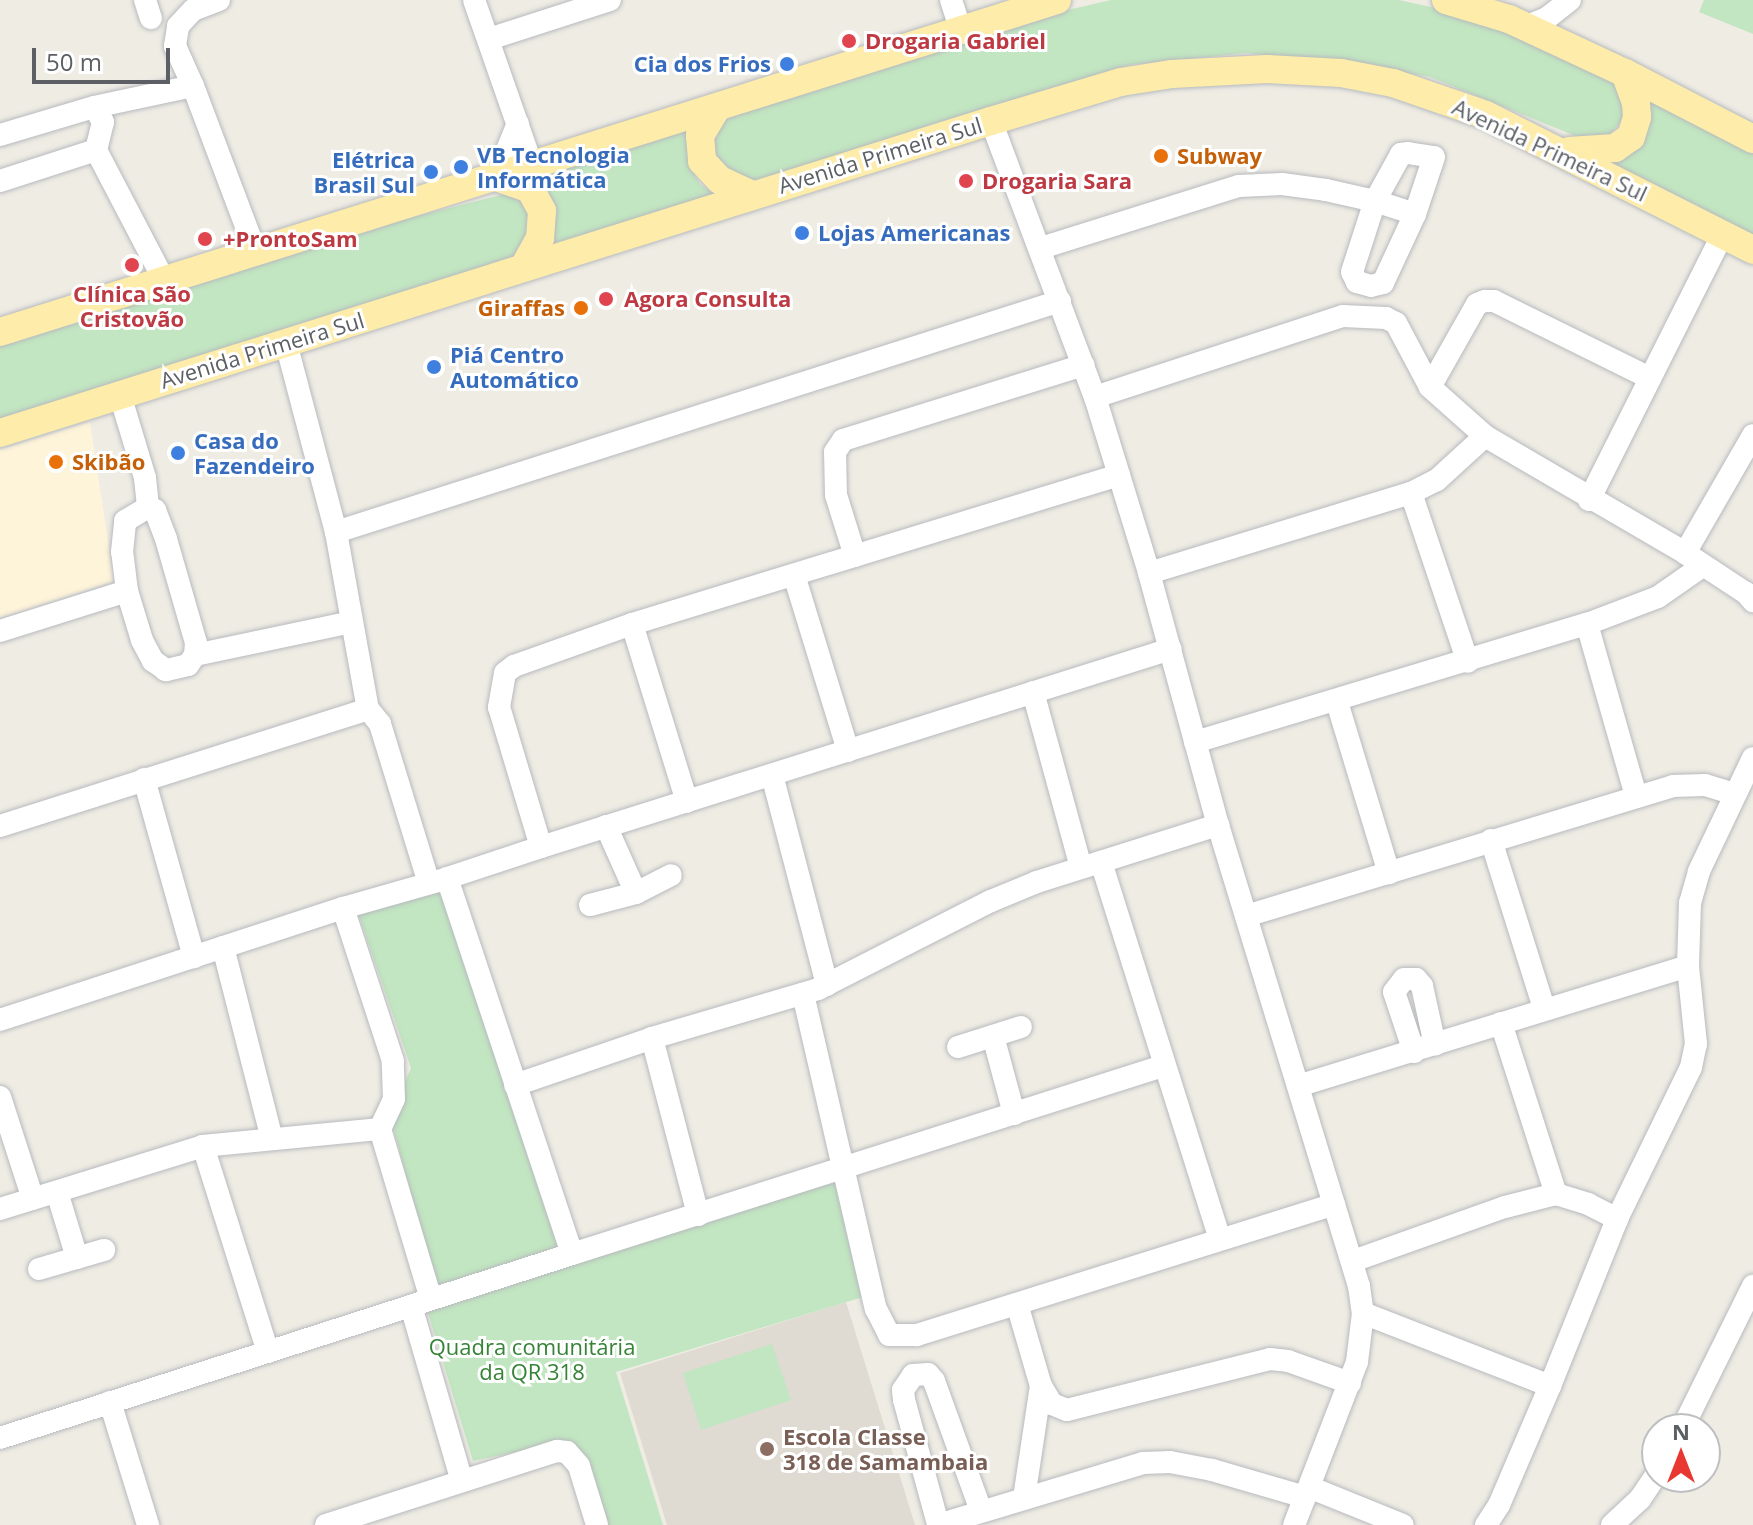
<!DOCTYPE html>
<html>
<head>
<meta charset="utf-8">
<style>
	body { margin:0 }
	#map { position:relative; width:1753px; height:1525px; overflow:hidden; background:#efece4; font-family:"Open Sans",sans-serif }
	div>[style] { position:absolute }
	[style*='--x'] { left:calc(var(--x)*1px); top:calc(var(--y)*1px); width:calc(var(--w)*1px); rotate:calc(var(--a)*1deg) }
	.commercial>* { inset:0; background:#fef4da }
	.education>* { inset:0; background:#dfdbd2 }
	.green>* { inset:0; background:#c2e6c1 }
	.roads { filter:drop-shadow(0 0 2px #b7babe) drop-shadow(0 0 2px #b7babe) }
	.minor>* { height:22px; margin:-11px; padding:0 11px; transform-origin:11px; border-radius:11px; background:#fff }
	.major>* { height:28px; margin:-14px; padding:0 14px; transform-origin:14px; border-radius:14px; background:#feedaa }
	.dots>* { width:22px; height:22px; translate:-50% -50%; box-sizing:border-box; border:4px solid #fff; border-radius:50% }
	span { translate:-50% -50%; white-space:nowrap; text-align:center; line-height:1.15; -webkit-text-stroke:6px #fff; paint-order:stroke }
	.health-label { font-size:22px; color:#be3a42; font-weight:700 }
	.left { translate:0 -50%; text-align:left }
	.shop-label { font-size:22px; color:#366cbe; font-weight:700 }
	.right { translate:-100% -50%; text-align:right }
	.street-label { font-size:22px; color:#5c6065 }
	.food-label { font-size:22px; color:#c56008; font-weight:700 }
	.park-label { font-size:22px; color:#358336 }
	.education-label { font-size:22px; color:#785e54; font-weight:700 }
	.north { position:absolute; left:1641px; top:1413px; width:80px; height:80px; box-sizing:border-box; background:#fff; border:2px solid #bebfc1; border-radius:50%; rotate:0deg; font-size:22px; font-weight:700; line-height:32px; text-align:center; color:#5c6065 }
	.north::after { content:''; display:block; margin:auto; width:28px; height:36px; background:#e83831; clip-path:polygon(50% 0,100% 100%,50% 72%,0 100%) }
	.scale { position:absolute; left:32px; top:48px; width:138px; height:36px; box-sizing:border-box; border:4px solid #5c6065; border-top:0; padding-left:10px; font-size:24px; line-height:28px; white-space:nowrap; color:#5c6065; -webkit-text-stroke:6px #fff; paint-order:stroke }
</style>
</head>
<body>
<div id="map">
	<div class="commercial">
		<i style="clip-path:polygon(90px 422px,114px 581px,0 618px,0 450px)"></i>
	</div>
	<div class="education">
		<i style="clip-path:polygon(846px 1302px,915px 1525px,667px 1525px,620px 1373px)"></i>
	</div>
	<div class="green">
		<i style="clip-path:polygon(1111px 0,1399px 0,1467px 15px,1616px 84px,1626px 117px,1609px 135px,1583px 139px,1430px 77px,1346px 63px,1246px 53px,1129px 65px,743px 187px,710px 163px,713px 128px,731px 117px,973px 32px)"></i>
		<i style="clip-path:polygon(1704px 0,1753px 0,1753px 34px,1699px 12px)"></i>
		<i style="clip-path:polygon(1645px 95px,1753px 152px,1753px 237px,1604px 162px)"></i>
		<i style="clip-path:polygon(696px 122px,691px 169px,700px 184px,718px 197px,540px 255px,554px 226px,543px 181px,535px 176px)"></i>
		<i style="clip-path:polygon(513px 192px,527px 196px,538px 228px,514px 259px,0 421px,0 334px,164px 280px)"></i>
		<i style="clip-path:polygon(444px 881px,566px 1252px,436px 1289px,390px 1115px,411px 1068px,356px 907px)"></i>
		<i style="clip-path:polygon(846px 1162px,876px 1293px,616px 1372px,663px 1525px,605px 1525px,585px 1455px,568px 1441px,473px 1461px,425px 1303px)"></i>
		<i style="clip-path:polygon(772px 1344px,791px 1400px,701px 1430px,683px 1373px)"></i>
	</div>
	<div class="roads">
		<div class="minor">
			<i style="--x:145;--y:0;--w:19;--a:72"></i>
			<i style="--x:474;--y:0;--w:176;--a:70.7"></i>
			<i style="--x:951;--y:0;--w:29;--a:72"></i>
			<i style="--x:1525;--y:27;--w:24;--a:-22"></i>
			<i style="--x:1547;--y:18;--w:29;--a:-38"></i>
			<i style="--x:489;--y:39;--w:127;--a:-17.9"></i>
			<i style="--x:193;--y:86;--w:178;--a:69.3"></i>
			<i style="--x:991;--y:121;--w:295;--a:69.4"></i>
			<i style="--x:1095;--y:397;--w:184;--a:72.9"></i>
			<i style="--x:1149;--y:573;--w:261;--a:74.7"></i>
			<i style="--x:1218;--y:825;--w:482;--a:73"></i>
			<i style="--x:1359;--y:1286;--w:27;--a:82"></i>
			<i style="--x:1363;--y:1313;--w:49;--a:97"></i>
			<i style="--x:1357;--y:1362;--w:175;--a:111.1"></i>
			<i style="--x:0;--y:135;--w:98;--a:-16.6"></i>
			<i style="--x:94;--y:107;--w:101;--a:-12"></i>
			<i style="--x:193;--y:86;--w:44;--a:-114.2"></i>
			<i style="--x:175;--y:46;--w:20;--a:-81"></i>
			<i style="--x:178;--y:26;--w:22;--a:-47"></i>
			<i style="--x:193;--y:10;--w:28;--a:-21"></i>
			<i style="--x:96;--y:150;--w:147;--a:62.4"></i>
			<i style="--x:496;--y:177;--w:58;--a:-67.8"></i>
			<i style="--x:0;--y:181;--w:101;--a:-17.9"></i>
			<i style="--x:96;--y:150;--w:29;--a:-76"></i>
			<i style="--x:103;--y:122;--w:17;--a:-121"></i>
			<i style="--x:1041;--y:248;--w:207;--a:-17.4"></i>
			<i style="--x:1239;--y:186;--w:43;--a:-2.7"></i>
			<i style="--x:1282;--y:184;--w:44;--a:7.8"></i>
			<i style="--x:1326;--y:190;--w:50;--a:12.7"></i>
			<i style="--x:1375;--y:201;--w:42;--a:18"></i>
			<i style="--x:1415;--y:214;--w:76;--a:114.9"></i>
			<i style="--x:1383;--y:283;--w:12;--a:166"></i>
			<i style="--x:1371;--y:286;--w:15;--a:-164"></i>
			<i style="--x:1357;--y:282;--w:11;--a:-117"></i>
			<i style="--x:1352;--y:272;--w:75;--a:-72.1"></i>
			<i style="--x:1375;--y:201;--w:54;--a:-61"></i>
			<i style="--x:1401;--y:154;--w:7;--a:-8"></i>
			<i style="--x:1408;--y:153;--w:26;--a:9"></i>
			<i style="--x:1434;--y:157;--w:60;--a:108.4"></i>
			<i style="--x:286;--y:343;--w:196;--a:75.2"></i>
			<i style="--x:336;--y:532;--w:180;--a:79.8"></i>
			<i style="--x:1430;--y:387;--w:95;--a:-60.5"></i>
			<i style="--x:1477;--y:304;--w:9;--a:-21"></i>
			<i style="--x:1485;--y:301;--w:9;--a:0"></i>
			<i style="--x:1494;--y:301;--w:174;--a:26.3"></i>
			<i style="--x:120;--y:395;--w:87;--a:73.2"></i>
			<i style="--x:145;--y:478;--w:29;--a:84"></i>
			<i style="--x:148;--y:507;--w:8;--a:23"></i>
			<i style="--x:155;--y:510;--w:31;--a:69"></i>
			<i style="--x:166;--y:539;--w:108;--a:73.9"></i>
			<i style="--x:196;--y:643;--w:12;--a:95"></i>
			<i style="--x:195;--y:655;--w:12;--a:125"></i>
			<i style="--x:188;--y:665;--w:23;--a:167"></i>
			<i style="--x:166;--y:670;--w:16;--a:-145"></i>
			<i style="--x:153;--y:661;--w:24;--a:-118"></i>
			<i style="--x:142;--y:640;--w:51;--a:-107"></i>
			<i style="--x:127;--y:591;--w:39;--a:-97"></i>
			<i style="--x:122;--y:552;--w:31;--a:-84"></i>
			<i style="--x:125;--y:521;--w:27;--a:-31"></i>
			<i style="--x:1095;--y:397;--w:261;--a:-18.1"></i>
			<i style="--x:1343;--y:316;--w:43;--a:2.7"></i>
			<i style="--x:1386;--y:318;--w:11;--a:27"></i>
			<i style="--x:1396;--y:323;--w:72;--a:62"></i>
			<i style="--x:1430;--y:387;--w:74;--a:41.7"></i>
			<i style="--x:1485;--y:436;--w:232;--a:30.3"></i>
			<i style="--x:1685;--y:553;--w:73;--a:33.3"></i>
			<i style="--x:1746;--y:593;--w:11;--a:49"></i>
			<i style="--x:1119;--y:475;--w:509;--a:162.99"></i>
			<i style="--x:632;--y:624;--w:125;--a:160.4"></i>
			<i style="--x:514;--y:666;--w:11;--a:142"></i>
			<i style="--x:505;--y:673;--w:35;--a:100"></i>
			<i style="--x:499;--y:707;--w:146;--a:73.3"></i>
			<i style="--x:541;--y:847;--w:660;--a:-17.45"></i>
			<i style="--x:1411;--y:493;--w:178;--a:71.4"></i>
			<i style="--x:1589;--y:500;--w:297;--a:-63.3"></i>
			<i style="--x:336;--y:532;--w:760;--a:-17.7"></i>
			<i style="--x:1685;--y:553;--w:136;--a:-60"></i>
			<i style="--x:855;--y:556;--w:64;--a:-107.3"></i>
			<i style="--x:836;--y:495;--w:43;--a:-91.3"></i>
			<i style="--x:835;--y:452;--w:14;--a:-56"></i>
			<i style="--x:843;--y:440;--w:252;--a:-17.3"></i>
			<i style="--x:1149;--y:573;--w:274;--a:-17"></i>
			<i style="--x:1411;--y:493;--w:29;--a:-27"></i>
			<i style="--x:1437;--y:480;--w:65;--a:-42.5"></i>
			<i style="--x:794;--y:575;--w:184;--a:72.9"></i>
			<i style="--x:632;--y:624;--w:186;--a:72.8"></i>
			<i style="--x:1587;--y:624;--w:179;--a:74.1"></i>
			<i style="--x:0;--y:631;--w:133;--a:-17.5"></i>
			<i style="--x:195;--y:655;--w:160;--a:-11.9"></i>
			<i style="--x:1033;--y:692;--w:181;--a:74.7"></i>
			<i style="--x:1337;--y:702;--w:179;--a:73.1"></i>
			<i style="--x:1195;--y:742;--w:409;--a:-16.8"></i>
			<i style="--x:1587;--y:624;--w:76;--a:-20.8"></i>
			<i style="--x:1658;--y:597;--w:52;--a:-34.9"></i>
			<i style="--x:772;--y:775;--w:217;--a:75.3"></i>
			<i style="--x:144;--y:779;--w:185;--a:74.3"></i>
			<i style="--x:0;--y:826;--w:386;--a:-17.6"></i>
			<i style="--x:368;--y:709;--w:19;--a:51"></i>
			<i style="--x:380;--y:724;--w:166;--a:72.9"></i>
			<i style="--x:606;--y:826;--w:73;--a:65.9"></i>
			<i style="--x:1491;--y:840;--w:176;--a:72.5"></i>
			<i style="--x:541;--y:847;--w:99;--a:161.7"></i>
			<i style="--x:447;--y:878;--w:396;--a:71.6"></i>
			<i style="--x:572;--y:1254;--w:620;--a:-17.65"></i>
			<i style="--x:1101;--y:862;--w:395;--a:72.5"></i>
			<i style="--x:590;--y:905;--w:48;--a:-14.6"></i>
			<i style="--x:636;--y:893;--w:39;--a:-27"></i>
			<i style="--x:1246;--y:916;--w:446;--a:-16.9"></i>
			<i style="--x:1673;--y:786;--w:32;--a:-2"></i>
			<i style="--x:1705;--y:785;--w:31;--a:17"></i>
			<i style="--x:223;--y:947;--w:198;--a:75.7"></i>
			<i style="--x:803;--y:994;--w:323;--a:77"></i>
			<i style="--x:876;--y:1309;--w:29;--a:63"></i>
			<i style="--x:889;--y:1335;--w:28;--a:0"></i>
			<i style="--x:917;--y:1335;--w:437;--a:-17.4"></i>
			<i style="--x:0;--y:1020;--w:361;--a:-18.1"></i>
			<i style="--x:1501;--y:1023;--w:180;--a:72.2"></i>
			<i style="--x:993;--y:1036;--w:81;--a:74.9"></i>
			<i style="--x:652;--y:1038;--w:183;--a:75.4"></i>
			<i style="--x:958;--y:1047;--w:66;--a:-17.6"></i>
			<i style="--x:1414;--y:1052;--w:63;--a:-108.4"></i>
			<i style="--x:1394;--y:992;--w:16;--a:-52"></i>
			<i style="--x:1404;--y:979;--w:12;--a:0"></i>
			<i style="--x:1416;--y:979;--w:9;--a:49"></i>
			<i style="--x:1422;--y:986;--w:60;--a:77.6"></i>
			<i style="--x:515;--y:1085;--w:145;--a:-18.9"></i>
			<i style="--x:652;--y:1038;--w:173;--a:-16.4"></i>
			<i style="--x:818;--y:989;--w:194;--a:-27"></i>
			<i style="--x:991;--y:901;--w:50;--a:-22.4"></i>
			<i style="--x:1037;--y:882;--w:190;--a:-17.5"></i>
			<i style="--x:1301;--y:1085;--w:405;--a:-17.1"></i>
			<i style="--x:0;--y:1097;--w:107;--a:72.1"></i>
			<i style="--x:380;--y:1129;--w:33;--a:-65"></i>
			<i style="--x:394;--y:1099;--w:38;--a:-92"></i>
			<i style="--x:393;--y:1061;--w:161;--a:-108.1"></i>
			<i style="--x:343;--y:908;--w:102;--a:-15.9"></i>
			<i style="--x:203;--y:1146;--w:216;--a:72.5"></i>
			<i style="--x:57;--y:1192;--w:69;--a:73.1"></i>
			<i style="--x:0;--y:1209;--w:213;--a:-17.2"></i>
			<i style="--x:203;--y:1146;--w:178;--a:-5.5"></i>
			<i style="--x:380;--y:1129;--w:177;--a:73.3"></i>
			<i style="--x:1353;--y:1261;--w:161;--a:-19.6"></i>
			<i style="--x:1505;--y:1207;--w:53;--a:-14.3"></i>
			<i style="--x:1556;--y:1194;--w:34;--a:17"></i>
			<i style="--x:1588;--y:1204;--w:33;--a:27"></i>
			<i style="--x:39;--y:1269;--w:68;--a:-16.3"></i>
			<i style="--x:1017;--y:1304;--w:85;--a:73.7"></i>
			<i style="--x:1041;--y:1386;--w:21;--a:59"></i>
			<i style="--x:1052;--y:1404;--w:16;--a:22"></i>
			<i style="--x:1067;--y:1410;--w:209;--a:-14.1"></i>
			<i style="--x:1270;--y:1359;--w:18;--a:6"></i>
			<i style="--x:1288;--y:1361;--w:66;--a:19.5"></i>
			<i style="--x:411;--y:1306;--w:182;--a:73.8"></i>
			<i style="--x:1363;--y:1313;--w:201;--a:21.3"></i>
			<i style="--x:110;--y:1402;--w:129;--a:72.8"></i>
			<i style="--x:1682;--y:1429;--w:160;--a:-63.6"></i>
			<i style="--x:0;--y:1438;--w:601;--a:-17.83"></i>
			<i style="--x:1309;--y:1487;--w:101;--a:22"></i>
			<i style="--x:1024;--y:1498;--w:113;--a:-81.4"></i>
			<i style="--x:938;--y:1524;--w:129;--a:-105.3"></i>
			<i style="--x:904;--y:1400;--w:10;--a:-96"></i>
			<i style="--x:903;--y:1390;--w:18;--a:-56"></i>
			<i style="--x:913;--y:1375;--w:15;--a:-4"></i>
			<i style="--x:928;--y:1374;--w:9;--a:49"></i>
			<i style="--x:934;--y:1381;--w:138;--a:70.1"></i>
			<i style="--x:326;--y:1525;--w:243;--a:-17.8"></i>
			<i style="--x:557;--y:1451;--w:10;--a:6"></i>
			<i style="--x:567;--y:1452;--w:18;--a:49"></i>
			<i style="--x:579;--y:1466;--w:62;--a:73"></i>
			<i style="--x:938;--y:1525;--w:214;--a:-16.8"></i>
			<i style="--x:1143;--y:1463;--w:27;--a:-2"></i>
			<i style="--x:1170;--y:1462;--w:43;--a:10.8"></i>
			<i style="--x:1212;--y:1470;--w:97;--a:16.2"></i>
			<i style="--x:1486;--y:1525;--w:24;--a:-57"></i>
			<i style="--x:1499;--y:1505;--w:129;--a:-66.8"></i>
			<i style="--x:1550;--y:1386;--w:180;--a:-68.1"></i>
			<i style="--x:1617;--y:1219;--w:169;--a:-64"></i>
			<i style="--x:1691;--y:1067;--w:24;--a:-78"></i>
			<i style="--x:1696;--y:1044;--w:78;--a:-95.9"></i>
			<i style="--x:1688;--y:966;--w:63;--a:-88.2"></i>
			<i style="--x:1690;--y:903;--w:33;--a:-74"></i>
			<i style="--x:1699;--y:871;--w:125;--a:-64.5"></i>
			<i style="--x:1612;--y:1525;--w:38;--a:-43"></i>
			<i style="--x:1640;--y:1499;--w:30;--a:-56"></i>
		</div>
		<div class="major">
			<i style="--x:1446;--y:0;--w:66;--a:16.8"></i>
			<i style="--x:1509;--y:19;--w:128;--a:25"></i>
			<i style="--x:1625;--y:73;--w:144;--a:27.3"></i>
			<i style="--x:716;--y:109;--w:31;--a:121"></i>
			<i style="--x:700;--y:136;--w:25;--a:85"></i>
			<i style="--x:702;--y:161;--w:26;--a:47"></i>
			<i style="--x:720;--y:180;--w:35;--a:25"></i>
			<i style="--x:1569;--y:151;--w:46;--a:-3.7"></i>
			<i style="--x:1615;--y:148;--w:19;--a:-35"></i>
			<i style="--x:1631;--y:137;--w:21;--a:-73"></i>
			<i style="--x:1637;--y:117;--w:14;--a:-94"></i>
			<i style="--x:1636;--y:103;--w:32;--a:-110"></i>
			<i style="--x:496;--y:177;--w:36;--a:19"></i>
			<i style="--x:530;--y:189;--w:25;--a:61"></i>
			<i style="--x:542;--y:211;--w:27;--a:94"></i>
			<i style="--x:540;--y:238;--w:33;--a:119"></i>
			<i style="--x:0;--y:332;--w:1108;--a:-17.44"></i>
			<i style="--x:0;--y:433;--w:1039;--a:-17.48"></i>
			<i style="--x:991;--y:121;--w:136;--a:-16.7"></i>
			<i style="--x:1121;--y:82;--w:52;--a:-8.9"></i>
			<i style="--x:1172;--y:74;--w:95;--a:-3"></i>
			<i style="--x:1267;--y:69;--w:74;--a:3.1"></i>
			<i style="--x:1341;--y:73;--w:53;--a:10.9"></i>
			<i style="--x:1393;--y:83;--w:98;--a:19"></i>
			<i style="--x:1486;--y:115;--w:299;--a:26.8"></i>
		</div>
	</div>
	<div class="dots">
		<i style="left:849px;top:41px;background:#e0444e"></i>
		<i style="left:787px;top:64px;background:#3f7fe0"></i>
		<i style="left:1161px;top:156px;background:#e8710a"></i>
		<i style="left:461px;top:167px;background:#3f7fe0"></i>
		<i style="left:431px;top:172px;background:#3f7fe0"></i>
		<i style="left:966px;top:181px;background:#e0444e"></i>
		<i style="left:802px;top:233px;background:#3f7fe0"></i>
		<i style="left:205px;top:239px;background:#e0444e"></i>
		<i style="left:132px;top:265px;background:#e0444e"></i>
		<i style="left:606px;top:299px;background:#e0444e"></i>
		<i style="left:581px;top:308px;background:#e8710a"></i>
		<i style="left:434px;top:367px;background:#3f7fe0"></i>
		<i style="left:178px;top:453px;background:#3f7fe0"></i>
		<i style="left:56px;top:462px;background:#e8710a"></i>
		<i style="left:767px;top:1449px;background:#8d6e63"></i>
	</div>
	<div class="health-label">
		<span class="left" style="left:865px;top:41px">Drogaria Gabriel</span>
		<span class="left" style="left:982px;top:181px">Drogaria Sara</span>
		<span class="left" style="left:223px;top:239px">+ProntoSam</span>
		<span style="left:132px;top:306px">Clínica São<br>Cristovão</span>
		<span class="left" style="left:624px;top:299px">Agora Consulta</span>
	</div>
	<div class="shop-label">
		<span class="right" style="left:771px;top:64px">Cia dos Frios</span>
		<span class="left" style="left:477px;top:167px">VB Tecnologia<br>Informática</span>
		<span class="right" style="left:415px;top:172px">Elétrica<br>Brasil Sul</span>
		<span class="left" style="left:818px;top:233px">Lojas Americanas</span>
		<span class="left" style="left:450px;top:367px">Piá Centro<br>Automático</span>
		<span class="left" style="left:194px;top:453px">Casa do<br>Fazendeiro</span>
	</div>
	<div class="street-label">
		<span style="left:1550px;top:150px;rotate:25deg">Avenida Primeira Sul</span>
		<span style="left:880px;top:155px;rotate:-17deg">Avenida Primeira Sul</span>
		<span style="left:262px;top:350px;rotate:-17deg">Avenida Primeira Sul</span>
	</div>
	<div class="food-label">
		<span class="left" style="left:1177px;top:156px">Subway</span>
		<span class="right" style="left:565px;top:308px">Giraffas</span>
		<span class="left" style="left:72px;top:462px">Skibão</span>
	</div>
	<div class="park-label">
		<span style="left:532px;top:1359px">Quadra comunitária<br>da QR 318</span>
	</div>
	<div class="education-label">
		<span class="left" style="left:783px;top:1449px">Escola Classe<br>318 de Samambaia</span>
	</div>
	<div class="north">N</div>
	<div class="scale">50 m</div>
</div>
</body>
</html>
